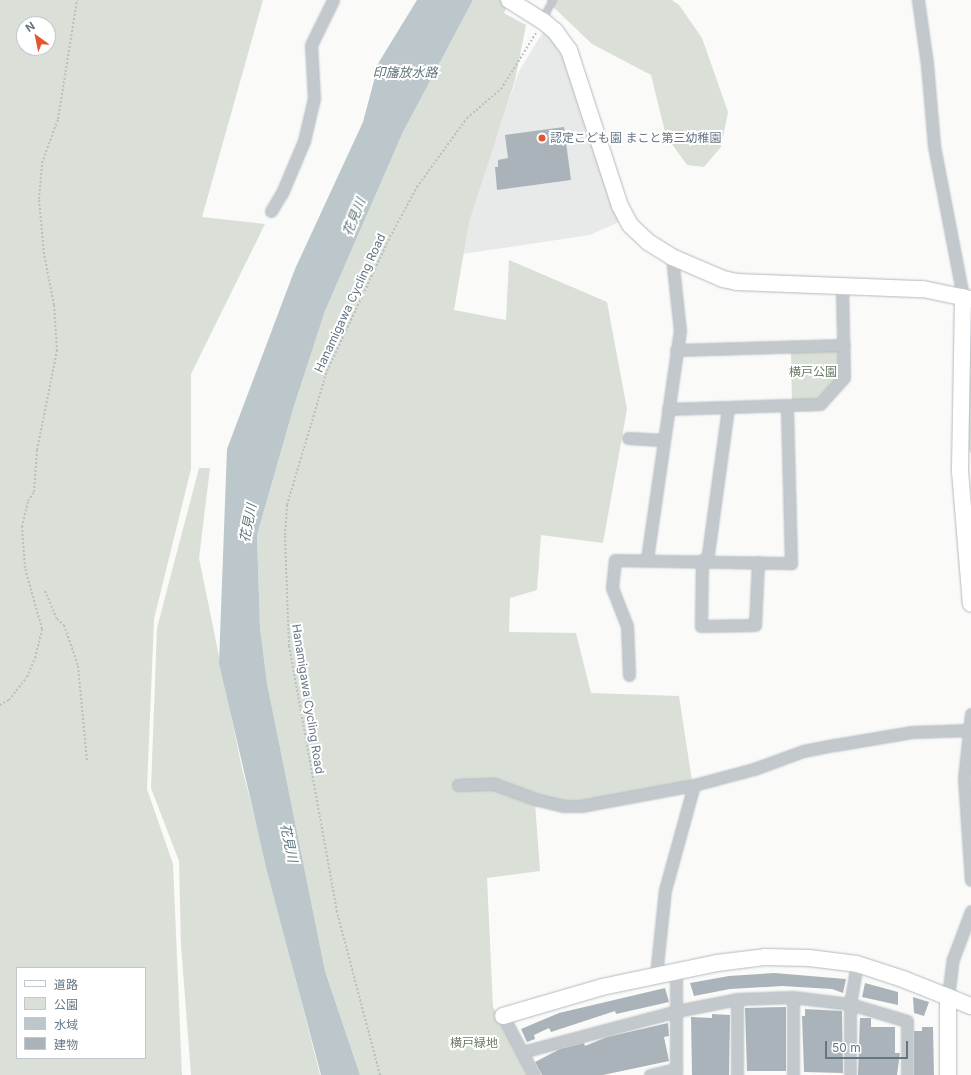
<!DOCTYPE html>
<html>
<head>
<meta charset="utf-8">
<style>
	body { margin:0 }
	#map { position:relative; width:971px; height:1075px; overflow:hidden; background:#fafaf8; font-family:Inter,"Noto Sans JP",sans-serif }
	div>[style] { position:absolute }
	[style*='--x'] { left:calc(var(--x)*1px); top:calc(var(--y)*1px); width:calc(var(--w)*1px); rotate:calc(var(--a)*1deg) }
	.built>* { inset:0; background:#e8e9e9 }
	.green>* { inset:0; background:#dadfd7 }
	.water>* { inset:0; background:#bbc7cb }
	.building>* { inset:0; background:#aab3b9 }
	.path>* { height:2px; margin-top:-1px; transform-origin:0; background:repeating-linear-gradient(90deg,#bbbfc2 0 2px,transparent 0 4px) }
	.roads { filter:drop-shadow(0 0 1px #b3babf) drop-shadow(0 0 1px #b3babf) }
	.lane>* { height:5.5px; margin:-2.75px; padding:0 2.75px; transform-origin:2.75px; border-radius:2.75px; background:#c3c8cc }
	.street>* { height:11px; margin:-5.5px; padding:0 5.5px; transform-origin:5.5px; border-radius:5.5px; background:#c3c8cc }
	.secondary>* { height:16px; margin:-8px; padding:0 8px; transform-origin:8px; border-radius:8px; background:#fff }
	.dots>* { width:11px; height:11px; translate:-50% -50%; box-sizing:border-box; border:2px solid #fff; border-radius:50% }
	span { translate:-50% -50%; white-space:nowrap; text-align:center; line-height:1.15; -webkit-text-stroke:4px #fff; paint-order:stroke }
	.poi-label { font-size:12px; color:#657683 }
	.left { translate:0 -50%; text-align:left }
	.street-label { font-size:12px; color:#657683 }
	.park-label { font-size:12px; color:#687a64 }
	.water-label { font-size:13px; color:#60757c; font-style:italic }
	.legend { position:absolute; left:16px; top:967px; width:130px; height:92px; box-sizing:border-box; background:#fff; border:1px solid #c1c8cd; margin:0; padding:5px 7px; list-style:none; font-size:12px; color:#657683 }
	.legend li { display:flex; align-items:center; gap:8px; height:20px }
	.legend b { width:20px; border:1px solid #c1c8cd }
	.north { position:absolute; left:16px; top:16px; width:40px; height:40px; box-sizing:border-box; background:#fff; border:1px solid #c1c8cd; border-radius:50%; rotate:327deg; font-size:11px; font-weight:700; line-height:16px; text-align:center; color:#657683 }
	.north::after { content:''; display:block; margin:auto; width:14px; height:18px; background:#e4572e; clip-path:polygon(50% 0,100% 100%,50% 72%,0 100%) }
	.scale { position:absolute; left:825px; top:1041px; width:83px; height:18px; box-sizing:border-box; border:2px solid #657683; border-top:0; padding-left:5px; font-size:12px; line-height:14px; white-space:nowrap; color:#657683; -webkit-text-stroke:3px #fff; paint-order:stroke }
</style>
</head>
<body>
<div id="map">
	<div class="built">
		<i style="clip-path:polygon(543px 32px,553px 41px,563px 58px,611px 204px,619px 222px,590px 235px,462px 254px,473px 204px,519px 71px)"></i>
	</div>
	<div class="green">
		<i style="clip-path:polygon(evenodd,0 0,263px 0,202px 217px,265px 224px,191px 374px,191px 469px,154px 619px,147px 789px,173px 864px,182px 1075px,0 1075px,0 0,24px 24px,48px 24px,48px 48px,24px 48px,24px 24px,0 0,17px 968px,145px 968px,145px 1058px,17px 1058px,17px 968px)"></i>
		<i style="clip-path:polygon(473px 0,510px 0,504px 13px,526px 25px,515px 80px,469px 222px,454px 310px,506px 320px,509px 260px,607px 302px,627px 409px,603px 543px,541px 535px,537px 590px,510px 598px,509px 632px,576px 633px,591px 693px,679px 696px,692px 781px,603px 804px,535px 803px,540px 871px,487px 878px,493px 1007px,532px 1075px,360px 1075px,325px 971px,267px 683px,260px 628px,257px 535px,294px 406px,325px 311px,403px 132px)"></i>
		<i style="clip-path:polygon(546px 0,672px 0,679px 5px,702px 38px,728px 112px,721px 147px,704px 167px,687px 165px,666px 136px,651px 75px,592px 44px)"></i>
		<i style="clip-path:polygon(971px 323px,971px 453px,967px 448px)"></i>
		<i style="clip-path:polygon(836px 349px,841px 354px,842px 373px,817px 400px,792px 401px,791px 351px)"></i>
		<i style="clip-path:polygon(199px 468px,210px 468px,199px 558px,241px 764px,320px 1075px,191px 1075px,181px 945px,179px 861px,151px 788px,157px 628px)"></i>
	</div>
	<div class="water">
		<i style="clip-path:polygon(417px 0,473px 0,403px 132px,325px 311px,294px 406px,257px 535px,260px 628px,267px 683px,325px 971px,360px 1075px,321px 1075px,267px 871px,219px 663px,227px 449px,295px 269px,363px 122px,379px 62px)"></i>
	</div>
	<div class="building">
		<i style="clip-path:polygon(564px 127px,571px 180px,497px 190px,495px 167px,498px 167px,498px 160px,508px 158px,505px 135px)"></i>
		<i style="clip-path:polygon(774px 973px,846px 979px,843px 993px,832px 989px,782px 986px,730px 989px,694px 996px,690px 983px,729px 976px)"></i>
		<i style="clip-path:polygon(865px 983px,898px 992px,898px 1005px,862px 997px)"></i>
		<i style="clip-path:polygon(665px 988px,669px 1002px,616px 1014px,615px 1011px,551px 1032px,549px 1028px,534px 1035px,535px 1039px,527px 1042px,521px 1029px,559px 1013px)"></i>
		<i style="clip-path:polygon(913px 997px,929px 1002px,924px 1016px,914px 1013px)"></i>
		<i style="clip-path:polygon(786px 1007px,786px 1071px,747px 1071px,745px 1008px)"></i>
		<i style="clip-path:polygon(805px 1009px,842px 1011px,843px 1073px,804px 1072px,802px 1016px,805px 1016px)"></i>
		<i style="clip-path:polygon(712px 1014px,730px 1015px,729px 1075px,692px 1075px,691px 1017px,712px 1018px)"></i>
		<i style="clip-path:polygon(860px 1018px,871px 1018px,871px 1027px,895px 1027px,895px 1053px,900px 1053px,897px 1075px,858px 1075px)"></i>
		<i style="clip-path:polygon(668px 1023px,669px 1036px,664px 1037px,669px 1061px,603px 1075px,542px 1075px,535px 1062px,560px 1049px,584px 1043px,585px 1046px,607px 1037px)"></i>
		<i style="clip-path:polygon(922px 1027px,933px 1027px,934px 1075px,914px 1075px,914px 1031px,922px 1031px)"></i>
	</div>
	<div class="path">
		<i style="--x:45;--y:591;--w:30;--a:67"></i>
		<i style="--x:57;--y:619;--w:9;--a:41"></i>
		<i style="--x:64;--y:625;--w:43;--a:71.1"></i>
		<i style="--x:78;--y:666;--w:96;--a:84.6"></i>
		<i style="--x:0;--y:705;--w:10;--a:-29"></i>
		<i style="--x:9;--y:700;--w:29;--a:-52"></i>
		<i style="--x:27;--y:677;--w:21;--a:-67"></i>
		<i style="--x:35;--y:658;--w:30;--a:-76"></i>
		<i style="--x:42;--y:629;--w:63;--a:-105.6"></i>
		<i style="--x:25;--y:568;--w:41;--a:-94.2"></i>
		<i style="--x:22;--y:527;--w:27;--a:-77"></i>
		<i style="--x:28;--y:501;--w:11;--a:-56"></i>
		<i style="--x:34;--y:492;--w:42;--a:-85.9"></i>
		<i style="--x:37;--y:450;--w:101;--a:-78.6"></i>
		<i style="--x:57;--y:351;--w:46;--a:-93.7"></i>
		<i style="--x:54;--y:305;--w:52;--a:-101.1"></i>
		<i style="--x:44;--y:254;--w:55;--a:-95.2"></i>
		<i style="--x:39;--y:199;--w:36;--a:-85"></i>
		<i style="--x:42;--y:163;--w:47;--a:-70"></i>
		<i style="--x:58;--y:119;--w:121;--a:-80.9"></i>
		<i style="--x:380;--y:1075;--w:169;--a:-104.8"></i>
		<i style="--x:337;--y:912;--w:270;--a:-100.2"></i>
		<i style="--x:289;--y:646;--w:111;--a:-92.1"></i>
		<i style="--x:285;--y:535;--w:30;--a:-86"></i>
		<i style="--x:287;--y:505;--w:140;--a:-73.4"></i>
		<i style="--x:327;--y:371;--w:148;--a:-64.8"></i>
		<i style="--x:390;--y:237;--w:57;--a:-61.6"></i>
		<i style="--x:417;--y:187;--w:85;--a:-54.1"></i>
		<i style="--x:467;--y:118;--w:45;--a:-40.5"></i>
		<i style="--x:501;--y:89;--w:66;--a:-58"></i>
	</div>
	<div class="roads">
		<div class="lane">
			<i style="--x:543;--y:19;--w:21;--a:-62"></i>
		</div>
		<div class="street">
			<i style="--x:918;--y:0;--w:65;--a:82"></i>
			<i style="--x:927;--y:64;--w:82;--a:85.1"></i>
			<i style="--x:934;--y:146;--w:154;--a:79.1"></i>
			<i style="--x:271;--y:211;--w:21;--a:-59"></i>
			<i style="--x:282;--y:193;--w:56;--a:-67.1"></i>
			<i style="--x:304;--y:141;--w:44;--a:-76.9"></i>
			<i style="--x:314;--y:98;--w:53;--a:-93.2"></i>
			<i style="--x:311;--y:45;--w:50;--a:-63.9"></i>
			<i style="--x:676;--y:350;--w:168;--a:-1.7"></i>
			<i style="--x:668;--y:409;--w:152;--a:-1.9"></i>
			<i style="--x:820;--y:404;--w:36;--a:-48"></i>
			<i style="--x:844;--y:377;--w:90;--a:-91.3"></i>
			<i style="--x:628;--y:438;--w:36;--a:3"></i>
			<i style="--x:647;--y:559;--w:230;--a:-81.8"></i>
			<i style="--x:680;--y:331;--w:74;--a:-96.2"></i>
			<i style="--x:702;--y:560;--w:66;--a:90.9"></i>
			<i style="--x:701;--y:626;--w:54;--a:-1.1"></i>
			<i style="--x:755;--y:625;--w:63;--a:-87.3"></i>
			<i style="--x:707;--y:561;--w:155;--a:-82.2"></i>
			<i style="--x:629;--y:675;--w:49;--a:-92.3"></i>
			<i style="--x:627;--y:626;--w:41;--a:-111.5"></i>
			<i style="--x:612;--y:588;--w:28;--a:-84"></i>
			<i style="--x:615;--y:560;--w:176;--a:1"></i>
			<i style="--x:791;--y:563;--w:158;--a:-91.5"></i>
			<i style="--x:971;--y:714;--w:64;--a:96.2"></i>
			<i style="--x:964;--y:778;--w:102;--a:86.1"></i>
			<i style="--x:458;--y:785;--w:36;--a:-2"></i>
			<i style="--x:494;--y:784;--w:47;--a:20"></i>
			<i style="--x:538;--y:800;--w:26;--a:13"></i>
			<i style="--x:563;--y:806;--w:18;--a:0"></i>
			<i style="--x:581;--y:806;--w:115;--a:-10.5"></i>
			<i style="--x:694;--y:785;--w:62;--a:-14.9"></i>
			<i style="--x:754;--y:769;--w:52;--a:-20.2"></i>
			<i style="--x:803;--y:751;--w:33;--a:-11"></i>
			<i style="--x:835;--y:745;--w:78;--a:-9.6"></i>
			<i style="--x:912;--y:732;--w:56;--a:-2"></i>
			<i style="--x:656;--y:975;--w:85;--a:-84"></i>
			<i style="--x:665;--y:890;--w:109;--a:-74.6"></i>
			<i style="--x:948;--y:997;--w:38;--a:-83"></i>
			<i style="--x:953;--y:959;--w:51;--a:-69.4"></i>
			<i style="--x:503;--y:1016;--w:67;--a:62.3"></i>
			<i style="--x:522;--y:1052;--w:160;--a:-14.8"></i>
			<i style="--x:677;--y:1011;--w:61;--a:-11.3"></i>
			<i style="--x:737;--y:999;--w:56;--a:-2"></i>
			<i style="--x:793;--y:997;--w:57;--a:7"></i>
			<i style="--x:850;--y:1004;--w:59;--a:16.6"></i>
			<i style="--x:907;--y:1021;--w:54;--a:90"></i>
			<i style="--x:650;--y:1075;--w:27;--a:-13"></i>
			<i style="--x:676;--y:1075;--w:104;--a:-90"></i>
			<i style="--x:737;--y:1075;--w:76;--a:-90"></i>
			<i style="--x:793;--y:1075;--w:78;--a:-90"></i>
			<i style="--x:850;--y:1075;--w:71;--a:-90"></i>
			<i style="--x:850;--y:1004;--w:41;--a:-80.1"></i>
		</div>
		<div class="secondary">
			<i style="--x:509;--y:0;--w:40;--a:32"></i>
			<i style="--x:543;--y:21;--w:16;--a:40"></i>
			<i style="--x:555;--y:31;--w:24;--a:54"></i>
			<i style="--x:569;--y:50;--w:164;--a:71.9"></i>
			<i style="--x:620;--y:206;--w:21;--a:62"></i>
			<i style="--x:630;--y:225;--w:25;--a:43"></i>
			<i style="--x:648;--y:242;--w:28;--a:32"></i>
			<i style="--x:672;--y:257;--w:56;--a:23.3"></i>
			<i style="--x:723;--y:279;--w:14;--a:12"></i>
			<i style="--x:737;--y:282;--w:186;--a:2.2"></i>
			<i style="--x:923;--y:289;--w:49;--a:11.8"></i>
			<i style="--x:963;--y:297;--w:174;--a:91"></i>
			<i style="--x:960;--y:471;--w:133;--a:85.3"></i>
			<i style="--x:503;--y:1016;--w:103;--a:-16.3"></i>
			<i style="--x:602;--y:987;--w:117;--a:-11.8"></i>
			<i style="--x:717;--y:963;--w:48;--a:-7.1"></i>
			<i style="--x:765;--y:957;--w:44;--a:1.3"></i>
			<i style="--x:809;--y:958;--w:48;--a:7.1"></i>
			<i style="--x:857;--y:964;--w:48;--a:18.1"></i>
			<i style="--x:903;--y:979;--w:73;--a:21.7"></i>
			<i style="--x:948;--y:1075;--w:78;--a:-90"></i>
		</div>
	</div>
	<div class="dots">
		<i style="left:542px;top:138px;background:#e4572e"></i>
	</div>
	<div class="poi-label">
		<span class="left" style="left:550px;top:138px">認定こども園 まこと第三幼稚園</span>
	</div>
	<div class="street-label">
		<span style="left:350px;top:303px;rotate:-65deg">Hanamigawa Cycling Road</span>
		<span style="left:308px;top:699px;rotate:81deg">Hanamigawa Cycling Road</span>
	</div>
	<div class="park-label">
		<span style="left:813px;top:372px">横戸公園</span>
		<span style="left:474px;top:1043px">横戸緑地</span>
	</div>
	<div class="water-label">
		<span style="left:405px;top:72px">印旛放水路</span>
		<span style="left:354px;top:217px;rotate:-68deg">花見川</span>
		<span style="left:248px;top:523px;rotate:-79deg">花見川</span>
		<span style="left:289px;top:843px;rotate:78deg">花見川</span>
	</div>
	<ul class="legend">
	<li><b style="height:5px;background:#fff"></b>道路</li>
	<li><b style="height:11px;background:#dadfd7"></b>公園</li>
	<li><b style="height:11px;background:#bbc7cb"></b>水域</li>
	<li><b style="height:11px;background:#aab3b9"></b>建物</li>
	</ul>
	<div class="north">N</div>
	<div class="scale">50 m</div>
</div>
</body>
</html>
